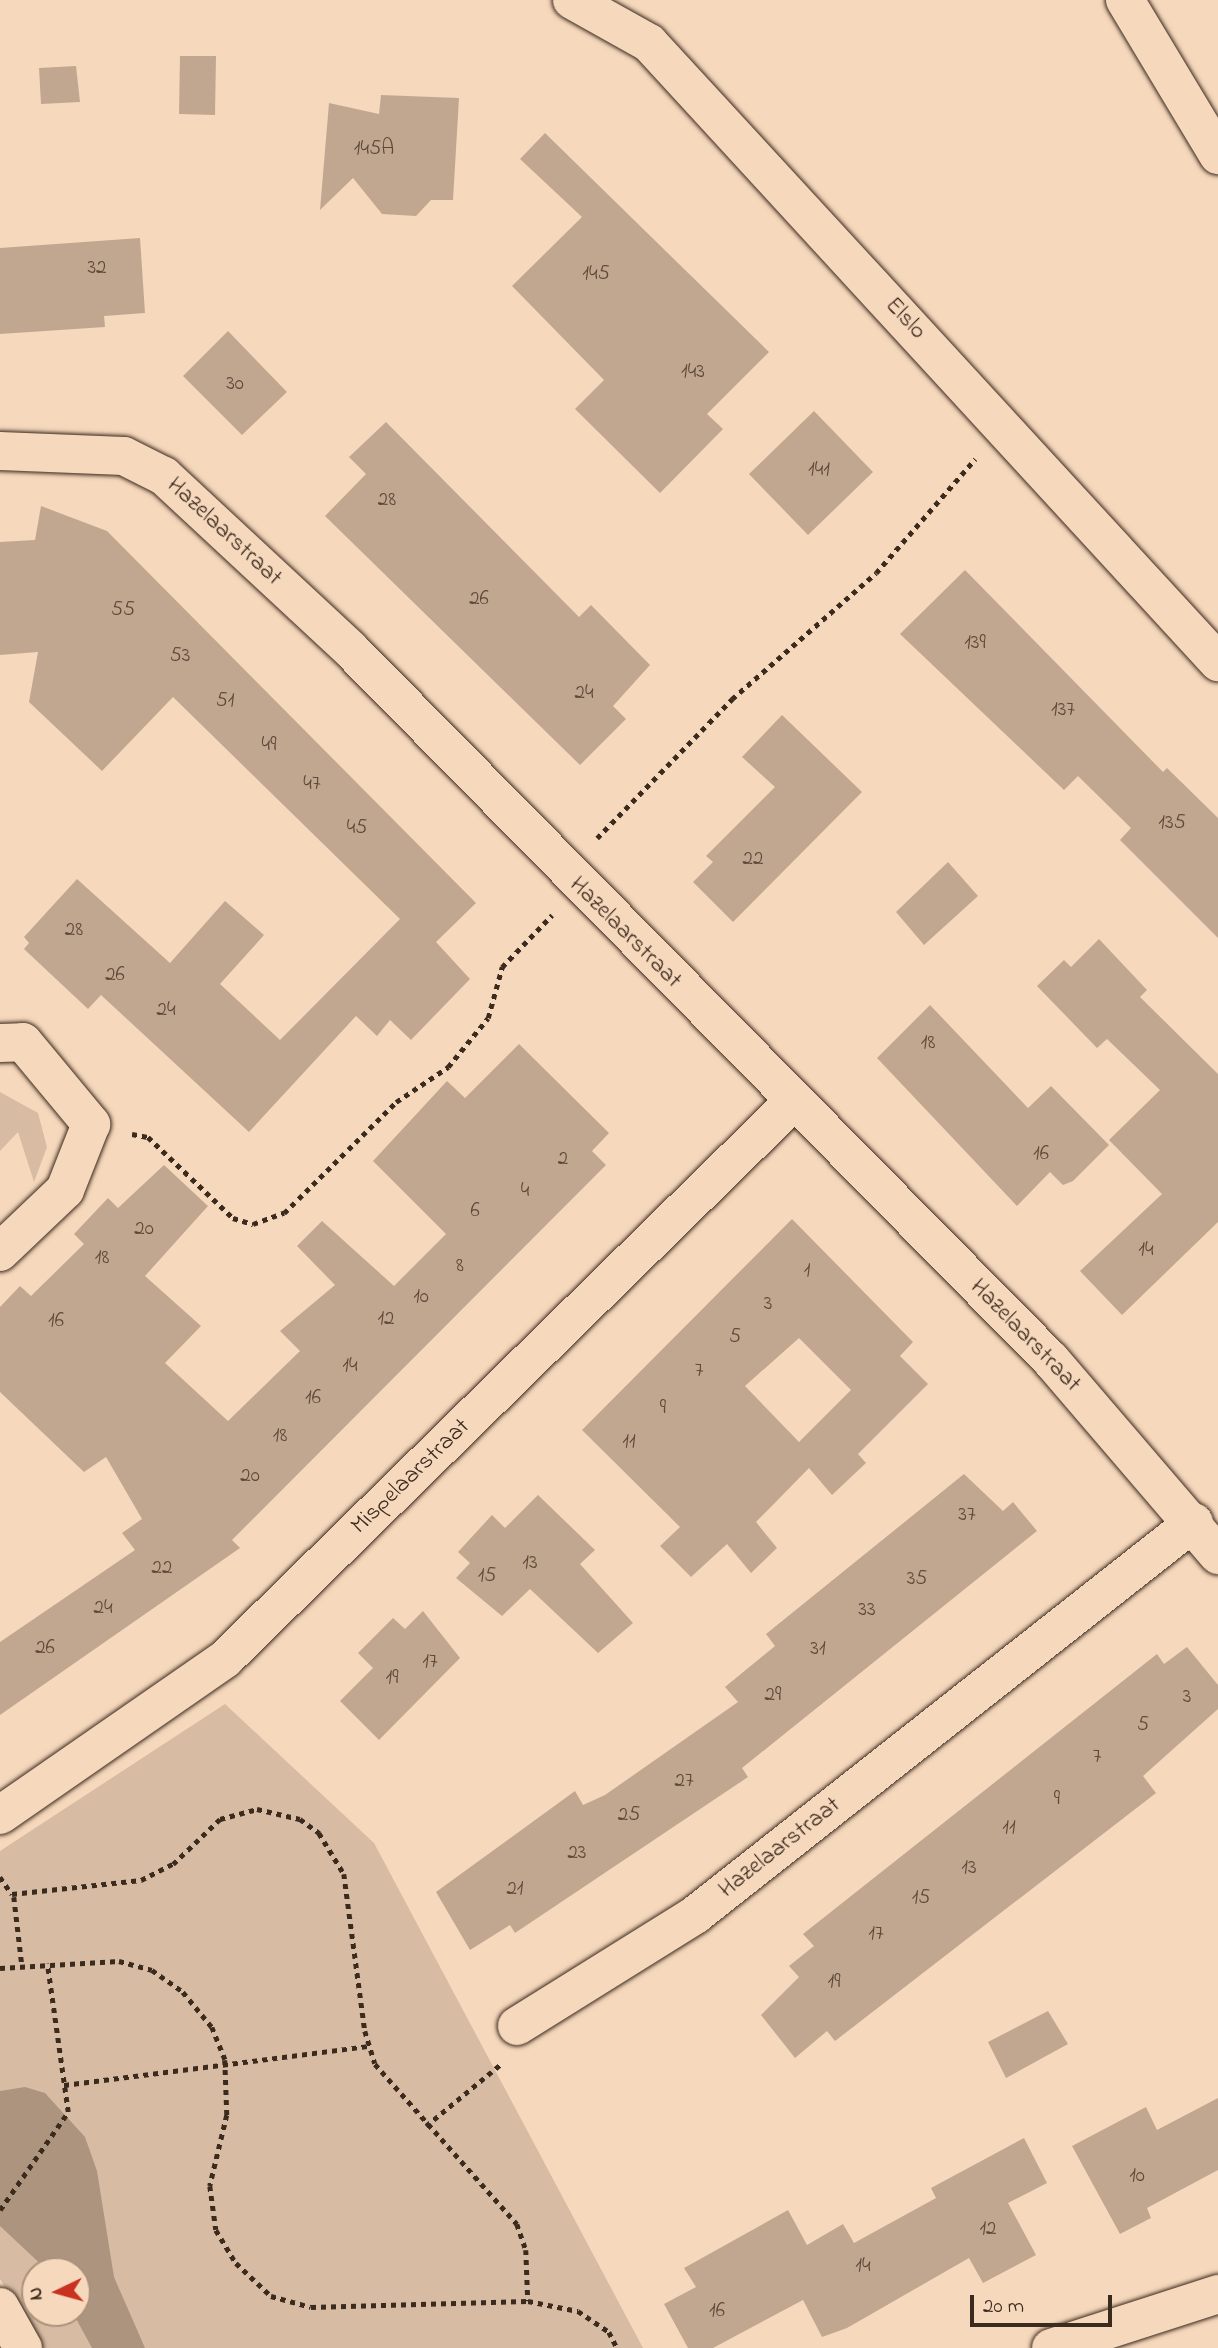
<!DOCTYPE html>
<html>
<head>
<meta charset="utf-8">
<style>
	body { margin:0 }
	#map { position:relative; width:1218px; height:2348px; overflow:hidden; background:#f6d8bc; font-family:"Indie Flower",sans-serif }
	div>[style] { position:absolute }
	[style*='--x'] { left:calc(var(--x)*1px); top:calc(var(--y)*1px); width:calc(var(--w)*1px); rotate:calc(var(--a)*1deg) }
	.green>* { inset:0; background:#d7bca3 }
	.water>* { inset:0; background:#ac947e }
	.building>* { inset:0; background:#c2a790 }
	.path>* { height:4.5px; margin-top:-2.25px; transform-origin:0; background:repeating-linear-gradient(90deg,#3b2a1e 0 5px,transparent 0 10px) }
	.roads { filter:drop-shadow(0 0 2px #3b2a1e) drop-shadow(0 0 2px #3b2a1e) }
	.minor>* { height:38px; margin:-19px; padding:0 19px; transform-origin:19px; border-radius:19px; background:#f6d8bc }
	.tertiary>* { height:38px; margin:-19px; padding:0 19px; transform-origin:19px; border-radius:19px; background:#f6d8bc }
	span { translate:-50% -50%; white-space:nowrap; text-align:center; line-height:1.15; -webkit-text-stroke:6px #f6d8bc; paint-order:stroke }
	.number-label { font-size:21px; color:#5d493a }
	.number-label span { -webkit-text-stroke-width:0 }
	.street-label { font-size:24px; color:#3b2a1e }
	.north { position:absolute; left:21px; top:2257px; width:70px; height:70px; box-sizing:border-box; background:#f6d8bc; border:2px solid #ab927d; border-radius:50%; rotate:265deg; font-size:19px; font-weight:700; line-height:28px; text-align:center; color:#3b2a1e }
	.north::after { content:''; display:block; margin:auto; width:24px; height:32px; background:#c8321e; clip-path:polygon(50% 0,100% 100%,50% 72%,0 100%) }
	.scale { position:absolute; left:970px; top:2295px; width:142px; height:32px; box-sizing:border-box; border:4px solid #3b2a1e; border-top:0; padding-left:9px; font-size:21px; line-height:24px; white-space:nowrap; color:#3b2a1e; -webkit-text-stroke:5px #f6d8bc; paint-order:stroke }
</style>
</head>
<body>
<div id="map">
	<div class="green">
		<i style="clip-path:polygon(0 1092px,38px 1113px,47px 1147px,34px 1182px,18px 1132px,0 1151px)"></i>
		<i style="clip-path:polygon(evenodd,225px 1704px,374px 1843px,643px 2348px,43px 2348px,0 2279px,0 1851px,225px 1704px,35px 2271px,77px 2271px,77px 2313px,35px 2313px,35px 2271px)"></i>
	</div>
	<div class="water">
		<i style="clip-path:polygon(25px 2087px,45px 2093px,85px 2137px,97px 2171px,114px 2277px,145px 2348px,92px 2348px,73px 2313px,77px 2271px,48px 2271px,0 2226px,0 2091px)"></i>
	</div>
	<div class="building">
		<i style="clip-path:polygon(180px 56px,216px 56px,215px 115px,179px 114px)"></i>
		<i style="clip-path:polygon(76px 66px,80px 102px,41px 104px,39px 68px)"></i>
		<i style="clip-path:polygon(381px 95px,459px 98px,453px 200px,431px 200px,416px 216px,382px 214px,353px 178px,320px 210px,329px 103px,379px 114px)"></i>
		<i style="clip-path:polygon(545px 133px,769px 352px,707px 414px,723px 429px,660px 493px,575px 409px,604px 380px,512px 286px,582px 217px,520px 159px)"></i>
		<i style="clip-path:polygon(140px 238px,145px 313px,104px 316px,105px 327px,0 334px,0 248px)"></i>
		<i style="clip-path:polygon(228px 331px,287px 392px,242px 435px,183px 376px)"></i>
		<i style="clip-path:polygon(814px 411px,873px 472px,808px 535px,749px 474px)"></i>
		<i style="clip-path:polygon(386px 422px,579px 617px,591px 605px,650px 665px,613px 706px,626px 719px,580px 765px,325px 516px,366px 474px,349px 457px)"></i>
		<i style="clip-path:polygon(41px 506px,107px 531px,476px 903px,436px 942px,470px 979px,411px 1040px,390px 1020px,377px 1036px,356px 1016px,249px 1132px,101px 995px,88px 1009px,24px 949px,29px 943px,24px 937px,77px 879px,170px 963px,225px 901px,264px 935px,220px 984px,280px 1040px,400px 919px,173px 697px,102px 771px,29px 702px,38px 652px,0 655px,0 542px,35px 540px)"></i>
		<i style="clip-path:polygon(965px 570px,1163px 772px,1167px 768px,1218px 818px,1218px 938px,1120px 840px,1131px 828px,1078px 776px,1064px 790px,900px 634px)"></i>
		<i style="clip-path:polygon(782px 715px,862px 792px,733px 922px,693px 882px,713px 862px,706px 856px,775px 787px,742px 757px)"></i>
		<i style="clip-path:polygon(948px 862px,978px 896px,924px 945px,896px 912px)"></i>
		<i style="clip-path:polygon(1099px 939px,1147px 990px,1140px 997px,1218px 1074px,1218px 1222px,1122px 1315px,1080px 1271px,1162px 1194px,1109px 1140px,1160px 1090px,1107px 1039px,1097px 1048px,1037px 986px,1064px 960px,1071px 967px)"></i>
		<i style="clip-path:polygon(930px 1005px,1028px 1108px,1051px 1086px,1109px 1145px,1073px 1181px,1063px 1185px,1050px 1172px,1017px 1206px,877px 1058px)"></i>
		<i style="clip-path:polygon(519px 1044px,609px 1133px,592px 1151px,606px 1165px,232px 1540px,240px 1548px,0 1715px,0 1642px,135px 1550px,122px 1533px,142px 1519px,106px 1457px,84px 1472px,0 1392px,0 1307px,20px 1286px,31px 1296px,84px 1244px,74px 1234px,108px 1198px,118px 1208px,164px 1165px,208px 1206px,145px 1276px,201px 1326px,165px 1363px,228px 1421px,300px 1351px,280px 1331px,335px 1285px,297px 1246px,322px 1221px,394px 1286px,446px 1234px,373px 1161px,447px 1081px,465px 1098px)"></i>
		<i style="clip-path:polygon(evenodd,792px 1219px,913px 1342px,900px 1356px,928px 1384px,858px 1454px,866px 1463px,832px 1495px,809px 1468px,756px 1522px,777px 1548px,751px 1573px,727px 1544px,691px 1577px,660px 1546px,680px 1527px,582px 1430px,792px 1219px,799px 1338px,851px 1390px,799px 1442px,745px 1386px,799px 1338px)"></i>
		<i style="clip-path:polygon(964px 1474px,1003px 1511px,1013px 1502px,1037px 1531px,742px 1768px,748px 1777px,515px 1933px,510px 1925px,470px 1950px,436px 1892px,575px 1791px,583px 1805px,605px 1795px,738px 1702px,725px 1687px,775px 1646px,766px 1634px)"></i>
		<i style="clip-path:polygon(538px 1495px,595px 1550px,580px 1564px,633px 1623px,598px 1653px,530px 1589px,502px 1616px,456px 1578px,470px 1563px,458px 1552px,492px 1515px,505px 1528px)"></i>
		<i style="clip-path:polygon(423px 1611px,460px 1658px,379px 1740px,340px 1701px,373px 1668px,358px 1653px,393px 1618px,405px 1629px)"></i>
		<i style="clip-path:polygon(1187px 1647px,1218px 1685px,1218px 1709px,1143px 1776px,1156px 1793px,835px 2041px,827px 2031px,795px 2058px,761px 2015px,799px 1977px,789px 1966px,814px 1946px,803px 1934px,1157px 1654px,1164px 1664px)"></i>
		<i style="clip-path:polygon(1048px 2011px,1068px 2044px,1006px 2078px,988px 2042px)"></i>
		<i style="clip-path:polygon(1218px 2098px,1218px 2170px,1147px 2208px,1151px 2218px,1120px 2234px,1072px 2146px,1146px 2107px,1157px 2130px)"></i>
		<i style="clip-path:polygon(1024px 2138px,1047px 2183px,1008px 2203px,1036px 2255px,983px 2283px,969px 2258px,847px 2328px,822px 2337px,803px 2300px,713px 2348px,688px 2348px,664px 2304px,696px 2287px,684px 2268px,788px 2210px,807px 2245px,843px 2224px,854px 2243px,936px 2198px,931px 2188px)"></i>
	</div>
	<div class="path">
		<i style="--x:597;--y:838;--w:194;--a:-45.8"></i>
		<i style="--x:732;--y:699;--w:191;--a:-41.2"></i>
		<i style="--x:876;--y:573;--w:151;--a:-49"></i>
		<i style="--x:132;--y:1134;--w:16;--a:11"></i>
		<i style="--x:148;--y:1137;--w:117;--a:43.6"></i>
		<i style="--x:233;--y:1218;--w:21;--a:17"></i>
		<i style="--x:253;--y:1224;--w:33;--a:-20"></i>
		<i style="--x:284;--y:1213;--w:158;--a:-44.7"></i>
		<i style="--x:396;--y:1102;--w:63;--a:-33.9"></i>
		<i style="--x:448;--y:1067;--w:63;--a:-50.8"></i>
		<i style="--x:488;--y:1018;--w:53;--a:-74.6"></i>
		<i style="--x:502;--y:967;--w:72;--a:-46.1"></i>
		<i style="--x:0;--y:1877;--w:21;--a:55"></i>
		<i style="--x:12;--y:1894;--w:130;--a:-6.2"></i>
		<i style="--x:141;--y:1880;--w:36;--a:-27"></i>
		<i style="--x:173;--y:1864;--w:65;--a:-43.8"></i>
		<i style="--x:220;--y:1819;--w:38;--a:-15"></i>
		<i style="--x:257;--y:1809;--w:44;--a:13.1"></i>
		<i style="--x:300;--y:1819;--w:24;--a:36"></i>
		<i style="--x:319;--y:1833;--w:48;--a:58.6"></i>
		<i style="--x:344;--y:1874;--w:158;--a:82.4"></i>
		<i style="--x:365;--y:2031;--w:34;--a:73"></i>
		<i style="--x:375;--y:2064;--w:214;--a:48.4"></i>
		<i style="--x:517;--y:2224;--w:28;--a:71"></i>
		<i style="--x:526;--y:2250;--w:51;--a:87.8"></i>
		<i style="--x:14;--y:1897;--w:68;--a:83.3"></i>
		<i style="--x:0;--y:1968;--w:119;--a:-3.4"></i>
		<i style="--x:119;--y:1961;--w:34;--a:15"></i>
		<i style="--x:152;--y:1970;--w:38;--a:35"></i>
		<i style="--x:183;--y:1992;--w:45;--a:50.4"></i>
		<i style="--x:212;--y:2027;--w:35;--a:68"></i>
		<i style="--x:225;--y:2060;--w:55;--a:87.9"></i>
		<i style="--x:227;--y:2115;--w:73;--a:103.5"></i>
		<i style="--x:210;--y:2186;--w:44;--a:82.2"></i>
		<i style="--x:216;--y:2230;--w:39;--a:59"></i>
		<i style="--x:236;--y:2263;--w:48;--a:43.3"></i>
		<i style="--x:271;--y:2296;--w:41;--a:15.4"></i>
		<i style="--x:311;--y:2307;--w:217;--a:-1.6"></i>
		<i style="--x:528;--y:2301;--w:51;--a:11.3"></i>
		<i style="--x:578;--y:2311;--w:37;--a:34"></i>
		<i style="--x:609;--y:2332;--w:18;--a:63"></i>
		<i style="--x:64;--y:2085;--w:306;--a:-7.3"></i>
		<i style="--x:426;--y:2126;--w:97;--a:-39.6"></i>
		<i style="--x:0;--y:2210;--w:119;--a:-55.2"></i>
		<i style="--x:68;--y:2112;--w:150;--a:-98"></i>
	</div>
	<div class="roads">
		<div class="minor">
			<i style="--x:572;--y:0;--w:88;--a:29.2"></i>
			<i style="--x:649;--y:43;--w:841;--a:47.41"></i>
			<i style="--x:0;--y:451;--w:124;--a:2.3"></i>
			<i style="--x:124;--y:456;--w:45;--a:26.6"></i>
			<i style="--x:164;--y:476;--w:253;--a:42.9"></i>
			<i style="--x:349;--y:648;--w:1000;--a:45.41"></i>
			<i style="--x:1051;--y:1360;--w:257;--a:49.4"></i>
			<i style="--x:0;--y:1043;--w:23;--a:-2"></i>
			<i style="--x:23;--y:1042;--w:107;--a:50.3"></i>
			<i style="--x:91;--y:1124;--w:71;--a:111.5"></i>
			<i style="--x:65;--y:1190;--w:90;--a:136.4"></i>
			<i style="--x:0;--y:1815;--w:274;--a:-34.7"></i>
			<i style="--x:225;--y:1659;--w:796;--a:-44.44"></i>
			<i style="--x:517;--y:2026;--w:210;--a:-31.9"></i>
			<i style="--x:695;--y:1915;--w:635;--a:-38.22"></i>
			<i style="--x:0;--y:2307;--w:47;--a:60.7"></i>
			<i style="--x:1051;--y:2348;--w:176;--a:-17.9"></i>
		</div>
		<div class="tertiary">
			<i style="--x:1125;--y:0;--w:181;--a:59"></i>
		</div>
	</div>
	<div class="number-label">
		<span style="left:374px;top:149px">145A</span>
		<span style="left:97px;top:268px">32</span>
		<span style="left:596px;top:274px">145</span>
		<span style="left:693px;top:372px">143</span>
		<span style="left:235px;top:384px">30</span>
		<span style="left:819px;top:470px">141</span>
		<span style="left:387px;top:500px">28</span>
		<span style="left:479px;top:599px">26</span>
		<span style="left:123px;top:610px">55</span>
		<span style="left:975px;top:643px">139</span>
		<span style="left:180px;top:656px">53</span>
		<span style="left:584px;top:693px">24</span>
		<span style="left:225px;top:701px">51</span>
		<span style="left:1063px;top:710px">137</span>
		<span style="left:269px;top:745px">49</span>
		<span style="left:312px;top:784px">47</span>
		<span style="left:1172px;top:823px">135</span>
		<span style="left:357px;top:828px">45</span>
		<span style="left:753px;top:859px">22</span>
		<span style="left:74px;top:930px">28</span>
		<span style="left:115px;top:975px">26</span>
		<span style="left:166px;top:1010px">24</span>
		<span style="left:928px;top:1043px">18</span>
		<span style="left:1041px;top:1154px">16</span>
		<span style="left:563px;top:1159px">2</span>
		<span style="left:525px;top:1191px">4</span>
		<span style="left:475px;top:1211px">6</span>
		<span style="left:144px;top:1229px">20</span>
		<span style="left:1146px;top:1250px">14</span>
		<span style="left:102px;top:1258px">18</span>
		<span style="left:460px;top:1266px">8</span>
		<span style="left:807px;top:1271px">1</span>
		<span style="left:421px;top:1297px">10</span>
		<span style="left:768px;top:1304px">3</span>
		<span style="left:386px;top:1319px">12</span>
		<span style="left:56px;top:1321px">16</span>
		<span style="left:735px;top:1337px">5</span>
		<span style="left:350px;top:1366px">14</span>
		<span style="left:699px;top:1371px">7</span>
		<span style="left:313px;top:1398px">16</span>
		<span style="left:663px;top:1408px">9</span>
		<span style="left:280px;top:1436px">18</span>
		<span style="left:629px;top:1442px">11</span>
		<span style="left:250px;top:1476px">20</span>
		<span style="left:967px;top:1515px">37</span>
		<span style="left:530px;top:1563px">13</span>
		<span style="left:162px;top:1568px">22</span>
		<span style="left:487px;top:1576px">15</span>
		<span style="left:917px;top:1579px">35</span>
		<span style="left:103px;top:1608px">24</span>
		<span style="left:867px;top:1610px">33</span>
		<span style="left:45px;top:1648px">26</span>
		<span style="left:818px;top:1649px">31</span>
		<span style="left:430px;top:1662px">17</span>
		<span style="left:392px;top:1678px">19</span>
		<span style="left:773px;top:1695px">29</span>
		<span style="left:1187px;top:1697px">3</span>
		<span style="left:1143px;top:1725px">5</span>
		<span style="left:1097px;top:1757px">7</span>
		<span style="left:684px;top:1781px">27</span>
		<span style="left:1057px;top:1799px">9</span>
		<span style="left:629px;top:1815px">25</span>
		<span style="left:1009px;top:1828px">11</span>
		<span style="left:577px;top:1853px">23</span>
		<span style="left:969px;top:1868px">13</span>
		<span style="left:515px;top:1889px">21</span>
		<span style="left:921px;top:1898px">15</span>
		<span style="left:876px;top:1934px">17</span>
		<span style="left:834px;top:1982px">19</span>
		<span style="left:1137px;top:2176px">10</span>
		<span style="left:988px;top:2229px">12</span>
		<span style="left:863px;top:2266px">14</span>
		<span style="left:717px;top:2311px">16</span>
	</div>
	<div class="street-label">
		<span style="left:905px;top:319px;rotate:47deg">Elslo</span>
		<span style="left:224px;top:532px;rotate:43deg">Hazelaarstraat</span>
		<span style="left:625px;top:933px;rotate:45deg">Hazelaarstraat</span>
		<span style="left:1025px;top:1336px;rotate:46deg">Hazelaarstraat</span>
		<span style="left:411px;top:1477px;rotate:-44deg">Mispelaarstraat</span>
		<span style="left:780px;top:1848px;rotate:-38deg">Hazelaarstraat</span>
	</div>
	<div class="north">N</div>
	<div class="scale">20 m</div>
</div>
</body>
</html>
